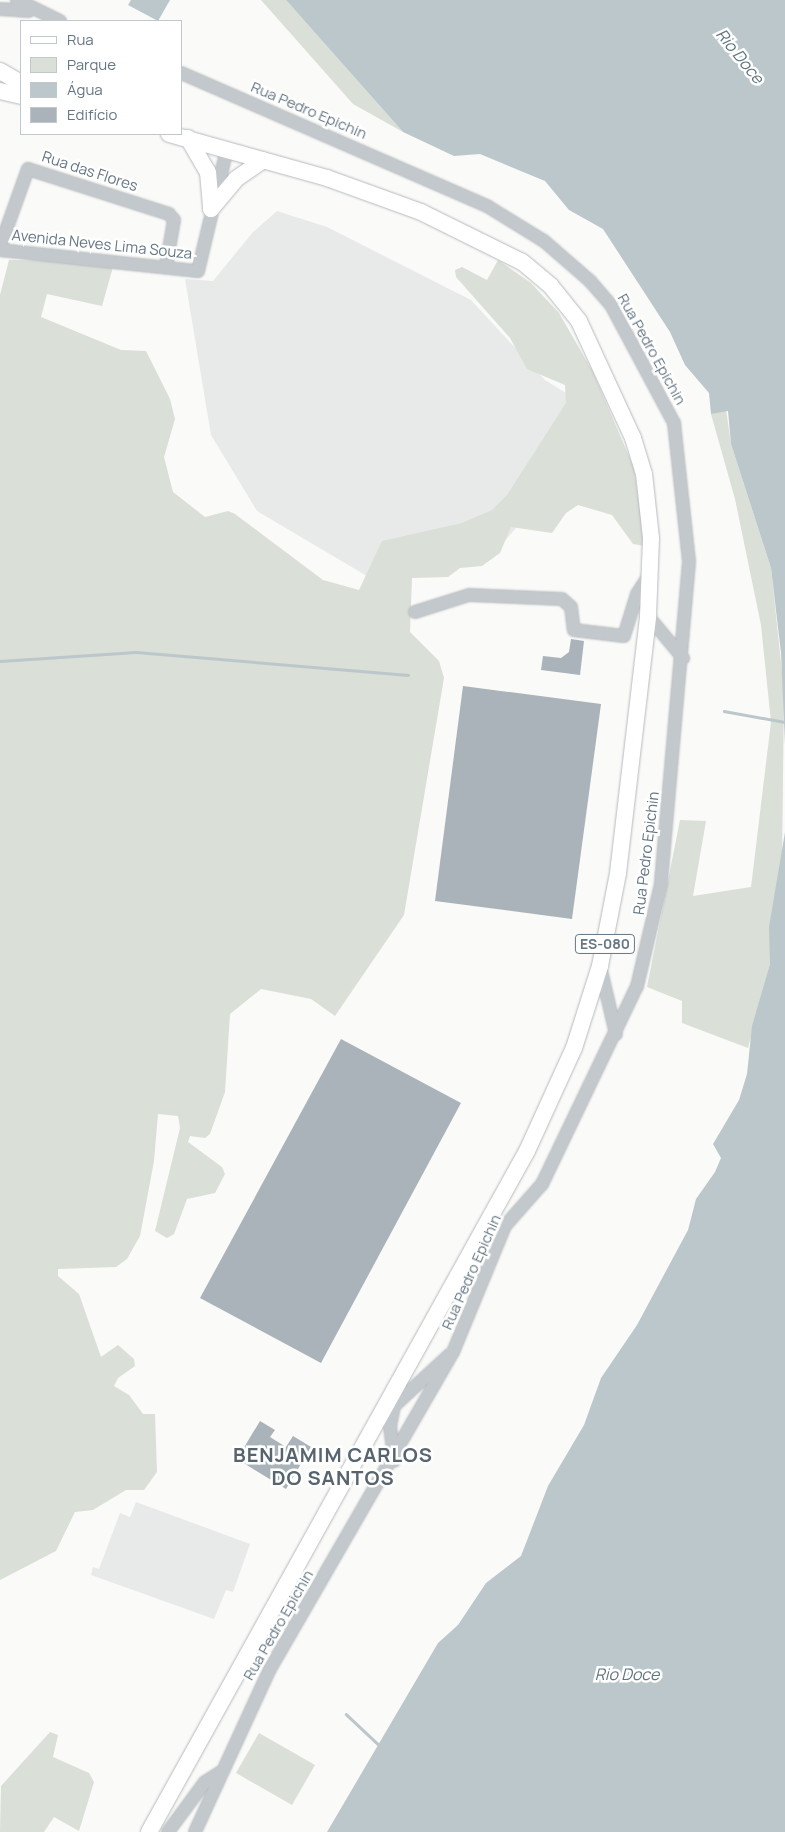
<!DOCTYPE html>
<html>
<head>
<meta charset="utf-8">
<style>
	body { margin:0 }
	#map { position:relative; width:785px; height:1832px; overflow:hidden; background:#fafaf8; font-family:Manrope,sans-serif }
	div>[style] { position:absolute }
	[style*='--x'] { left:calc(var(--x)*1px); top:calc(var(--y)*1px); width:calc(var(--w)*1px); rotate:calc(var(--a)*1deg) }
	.built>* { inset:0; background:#e8e9e9 }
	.green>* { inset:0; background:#dadfd7 }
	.water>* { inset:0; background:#bbc7cb }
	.stream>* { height:2.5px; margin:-1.25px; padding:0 1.25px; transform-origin:1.25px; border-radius:1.25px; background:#bbc7cb }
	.building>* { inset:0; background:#aab3b9 }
	.roads { filter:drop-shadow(0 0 1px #b5babe) drop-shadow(0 0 1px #b5babe) }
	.minor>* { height:12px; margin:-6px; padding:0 6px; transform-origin:6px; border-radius:6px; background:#c3c8cc }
	.major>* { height:16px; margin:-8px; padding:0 8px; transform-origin:8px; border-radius:8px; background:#fff }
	span { translate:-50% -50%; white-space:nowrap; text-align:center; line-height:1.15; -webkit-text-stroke:5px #fff; paint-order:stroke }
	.shield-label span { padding:1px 4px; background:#fff; border:1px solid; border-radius:4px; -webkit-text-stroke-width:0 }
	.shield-label { font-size:14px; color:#657683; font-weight:700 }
	.street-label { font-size:15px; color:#657683 }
	.water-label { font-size:16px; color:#60757c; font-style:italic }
	.district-label { font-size:20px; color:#57646e; font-weight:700; letter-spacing:1px }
	.legend { position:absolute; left:20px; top:20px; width:162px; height:115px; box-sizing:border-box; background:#fff; border:1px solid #c1c8cd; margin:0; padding:6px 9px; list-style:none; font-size:15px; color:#657683 }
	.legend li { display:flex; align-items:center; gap:10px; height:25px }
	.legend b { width:25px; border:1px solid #c1c8cd }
</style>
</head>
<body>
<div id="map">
	<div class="built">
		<i style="clip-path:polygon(277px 211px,327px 227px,471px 300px,545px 380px,587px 406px,546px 494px,488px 560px,403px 544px,382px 585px,257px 511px,211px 435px,185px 279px,213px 281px,253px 232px)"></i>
		<i style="clip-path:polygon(136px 1502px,250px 1544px,233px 1592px,226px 1590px,214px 1619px,91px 1575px,93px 1567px,99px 1569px,120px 1513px,130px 1517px)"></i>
	</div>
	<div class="green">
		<i style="clip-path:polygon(261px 0,286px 0,403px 132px,353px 104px)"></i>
		<i style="clip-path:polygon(9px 260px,81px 261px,113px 267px,102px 306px,47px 294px,41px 317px,121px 350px,146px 351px,170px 399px,175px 419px,164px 457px,173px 492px,205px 517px,228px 511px,235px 514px,323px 580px,359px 590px,382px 541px,462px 523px,492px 510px,507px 495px,566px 403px,565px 385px,527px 369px,510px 338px,456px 277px,455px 270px,462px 267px,487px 280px,498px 260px,531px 283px,559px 313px,593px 372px,634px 468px,645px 546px,633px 544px,612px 515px,578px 505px,566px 513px,552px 533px,511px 527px,500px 553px,482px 566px,460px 568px,448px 577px,412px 578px,410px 632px,439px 661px,444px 678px,404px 915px,335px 1016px,311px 999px,261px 989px,230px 1014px,225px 1092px,210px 1134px,205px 1138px,190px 1136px,188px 1142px,222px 1167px,225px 1174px,215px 1193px,187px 1199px,174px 1234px,167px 1238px,155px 1231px,180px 1128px,178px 1116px,158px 1114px,154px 1161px,140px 1236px,127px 1259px,116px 1267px,58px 1269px,58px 1276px,79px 1294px,101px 1357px,118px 1345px,134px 1359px,135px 1366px,118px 1378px,114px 1386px,129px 1395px,143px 1414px,155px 1414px,157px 1472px,144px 1490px,126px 1490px,93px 1510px,75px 1512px,56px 1551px,0 1580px,0 295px)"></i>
		<i style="clip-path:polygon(726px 409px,731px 444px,771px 568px,784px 691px,782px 865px,770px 964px,748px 1048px,682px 1023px,682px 1001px,647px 987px,680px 820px,706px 821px,693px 896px,751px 887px,771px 722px,761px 625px,735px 499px,711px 414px)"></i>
		<i style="clip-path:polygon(50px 1732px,58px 1735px,53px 1757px,89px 1773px,94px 1782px,79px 1831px,54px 1817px,44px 1832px,0 1832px,1px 1786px)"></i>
		<i style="clip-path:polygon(259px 1733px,315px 1765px,292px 1805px,236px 1773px)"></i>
	</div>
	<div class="water">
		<i style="clip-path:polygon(131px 0,170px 0,158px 21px,128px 5px)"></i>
		<i style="clip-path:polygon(286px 0,785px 0,785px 745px,781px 653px,771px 568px,731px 444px,728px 411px,711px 414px,709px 393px,685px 365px,670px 332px,603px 229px,569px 210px,545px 181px,480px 154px,454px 156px,403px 132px)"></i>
		<i style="clip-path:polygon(785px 832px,785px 1832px,327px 1832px,438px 1643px,458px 1625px,486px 1583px,521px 1556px,548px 1486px,584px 1425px,601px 1378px,637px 1325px,688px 1230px,696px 1199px,715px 1172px,721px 1158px,713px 1144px,739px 1100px,747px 1074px,752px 1026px,770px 964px,769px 927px)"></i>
	</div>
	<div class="stream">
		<i style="--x:0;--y:661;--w:136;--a:-3.8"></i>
		<i style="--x:136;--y:652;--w:273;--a:4.8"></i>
		<i style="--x:724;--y:711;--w:62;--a:10.2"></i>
		<i style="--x:346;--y:1714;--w:44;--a:43.2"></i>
	</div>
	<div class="building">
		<i style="clip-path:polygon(571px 639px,584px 641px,580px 675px,541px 670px,543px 656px,561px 658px,569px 652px)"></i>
		<i style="clip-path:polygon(463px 686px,601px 704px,572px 919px,435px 901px)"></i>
		<i style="clip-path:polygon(341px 1039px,461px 1103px,321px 1363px,200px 1298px)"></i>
		<i style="clip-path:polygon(260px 1421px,275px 1430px,270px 1437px,286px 1447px,293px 1436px,311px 1447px,286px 1489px,237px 1459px)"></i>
	</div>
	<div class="roads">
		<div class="minor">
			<i style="--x:17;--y:0;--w:48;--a:26"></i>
			<i style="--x:0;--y:9;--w:29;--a:4"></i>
			<i style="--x:181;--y:73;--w:334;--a:23.5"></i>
			<i style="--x:487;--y:206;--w:67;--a:31.6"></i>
			<i style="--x:544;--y:241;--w:61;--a:41"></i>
			<i style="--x:590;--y:281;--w:32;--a:49"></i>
			<i style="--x:611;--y:305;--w:134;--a:61.9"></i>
			<i style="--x:674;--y:423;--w:140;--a:83.8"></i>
			<i style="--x:689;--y:562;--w:323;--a:95"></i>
			<i style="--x:661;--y:884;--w:105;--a:103.2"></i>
			<i style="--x:637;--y:986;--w:220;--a:115.6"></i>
			<i style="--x:542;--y:1184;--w:56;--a:131.4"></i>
			<i style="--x:505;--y:1226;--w:136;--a:112.4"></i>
			<i style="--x:453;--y:1352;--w:368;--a:120"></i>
			<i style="--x:269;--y:1671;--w:177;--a:114.7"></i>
			<i style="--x:0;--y:247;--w:83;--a:-70.3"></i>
			<i style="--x:28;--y:169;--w:148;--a:17.7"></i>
			<i style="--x:169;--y:214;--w:8;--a:50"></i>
			<i style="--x:174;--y:220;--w:48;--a:99.7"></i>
			<i style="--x:0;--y:250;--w:199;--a:6.1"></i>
			<i style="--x:198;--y:271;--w:125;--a:-76.6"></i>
			<i style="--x:415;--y:612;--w:57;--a:-17.5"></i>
			<i style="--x:469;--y:595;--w:93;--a:2.5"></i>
			<i style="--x:562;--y:599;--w:12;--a:42"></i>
			<i style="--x:571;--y:607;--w:23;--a:83"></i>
			<i style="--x:574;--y:630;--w:50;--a:6.8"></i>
			<i style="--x:624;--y:636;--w:44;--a:-72.8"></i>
			<i style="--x:637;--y:594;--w:24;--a:-57"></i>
			<i style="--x:648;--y:616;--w:55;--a:50.2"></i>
			<i style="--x:600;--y:966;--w:70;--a:76.8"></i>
			<i style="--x:385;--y:1403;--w:9;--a:18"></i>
			<i style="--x:394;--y:1406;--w:75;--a:-42.8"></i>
			<i style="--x:394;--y:1406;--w:20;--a:101"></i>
			<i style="--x:390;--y:1426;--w:35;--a:83"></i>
			<i style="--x:168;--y:1832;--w:62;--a:-53.5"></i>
			<i style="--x:205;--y:1782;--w:19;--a:-32"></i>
		</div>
		<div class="major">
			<i style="--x:0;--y:71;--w:24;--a:30"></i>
			<i style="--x:0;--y:91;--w:22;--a:13"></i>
			<i style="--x:188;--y:138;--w:39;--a:60"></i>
			<i style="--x:208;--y:172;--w:37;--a:85"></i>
			<i style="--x:211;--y:209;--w:39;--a:-50"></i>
			<i style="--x:236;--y:179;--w:33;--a:-35"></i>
			<i style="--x:149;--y:1832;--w:779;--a:-60.97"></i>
			<i style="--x:527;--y:1151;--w:113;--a:-65.5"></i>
			<i style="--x:574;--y:1048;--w:86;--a:-72.4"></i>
			<i style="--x:600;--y:966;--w:95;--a:-79"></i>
			<i style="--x:618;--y:873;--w:259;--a:-83.3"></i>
			<i style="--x:648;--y:616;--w:78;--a:-87.8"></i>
			<i style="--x:651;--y:538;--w:64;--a:-96.2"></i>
			<i style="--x:644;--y:474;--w:38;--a:-107"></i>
			<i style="--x:633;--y:438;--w:129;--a:-114.8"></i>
			<i style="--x:579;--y:321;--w:45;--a:-128.7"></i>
			<i style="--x:551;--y:286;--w:38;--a:-140"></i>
			<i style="--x:522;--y:262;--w:113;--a:-153.7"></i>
			<i style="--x:421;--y:212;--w:100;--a:-160.1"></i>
			<i style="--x:327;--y:178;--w:164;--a:-164.4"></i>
		</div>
	</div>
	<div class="shield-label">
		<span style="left:605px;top:944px">ES-080</span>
	</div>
	<div class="street-label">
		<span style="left:309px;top:110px;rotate:23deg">Rua Pedro Epichin</span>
		<span style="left:90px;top:171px;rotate:18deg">Rua das Flores</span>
		<span style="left:102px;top:244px;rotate:6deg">Avenida Neves Lima Souza</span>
		<span style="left:652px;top:349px;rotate:61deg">Rua Pedro Epichin</span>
		<span style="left:646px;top:853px;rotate:-83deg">Rua Pedro Epichin</span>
		<span style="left:471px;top:1272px;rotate:-66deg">Rua Pedro Epichin</span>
		<span style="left:278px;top:1625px;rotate:-60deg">Rua Pedro Epichin</span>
	</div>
	<div class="water-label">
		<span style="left:740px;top:56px;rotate:51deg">Rio Doce</span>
		<span style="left:627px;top:1674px">Rio Doce</span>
	</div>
	<div class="district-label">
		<span style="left:333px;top:1466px">BENJAMIM CARLOS<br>DO SANTOS</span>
	</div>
	<ul class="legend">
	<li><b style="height:6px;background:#fff"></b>Rua</li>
	<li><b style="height:14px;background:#dadfd7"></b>Parque</li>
	<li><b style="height:14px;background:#bbc7cb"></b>Água</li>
	<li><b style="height:14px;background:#aab3b9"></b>Edifício</li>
	</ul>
</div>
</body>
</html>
